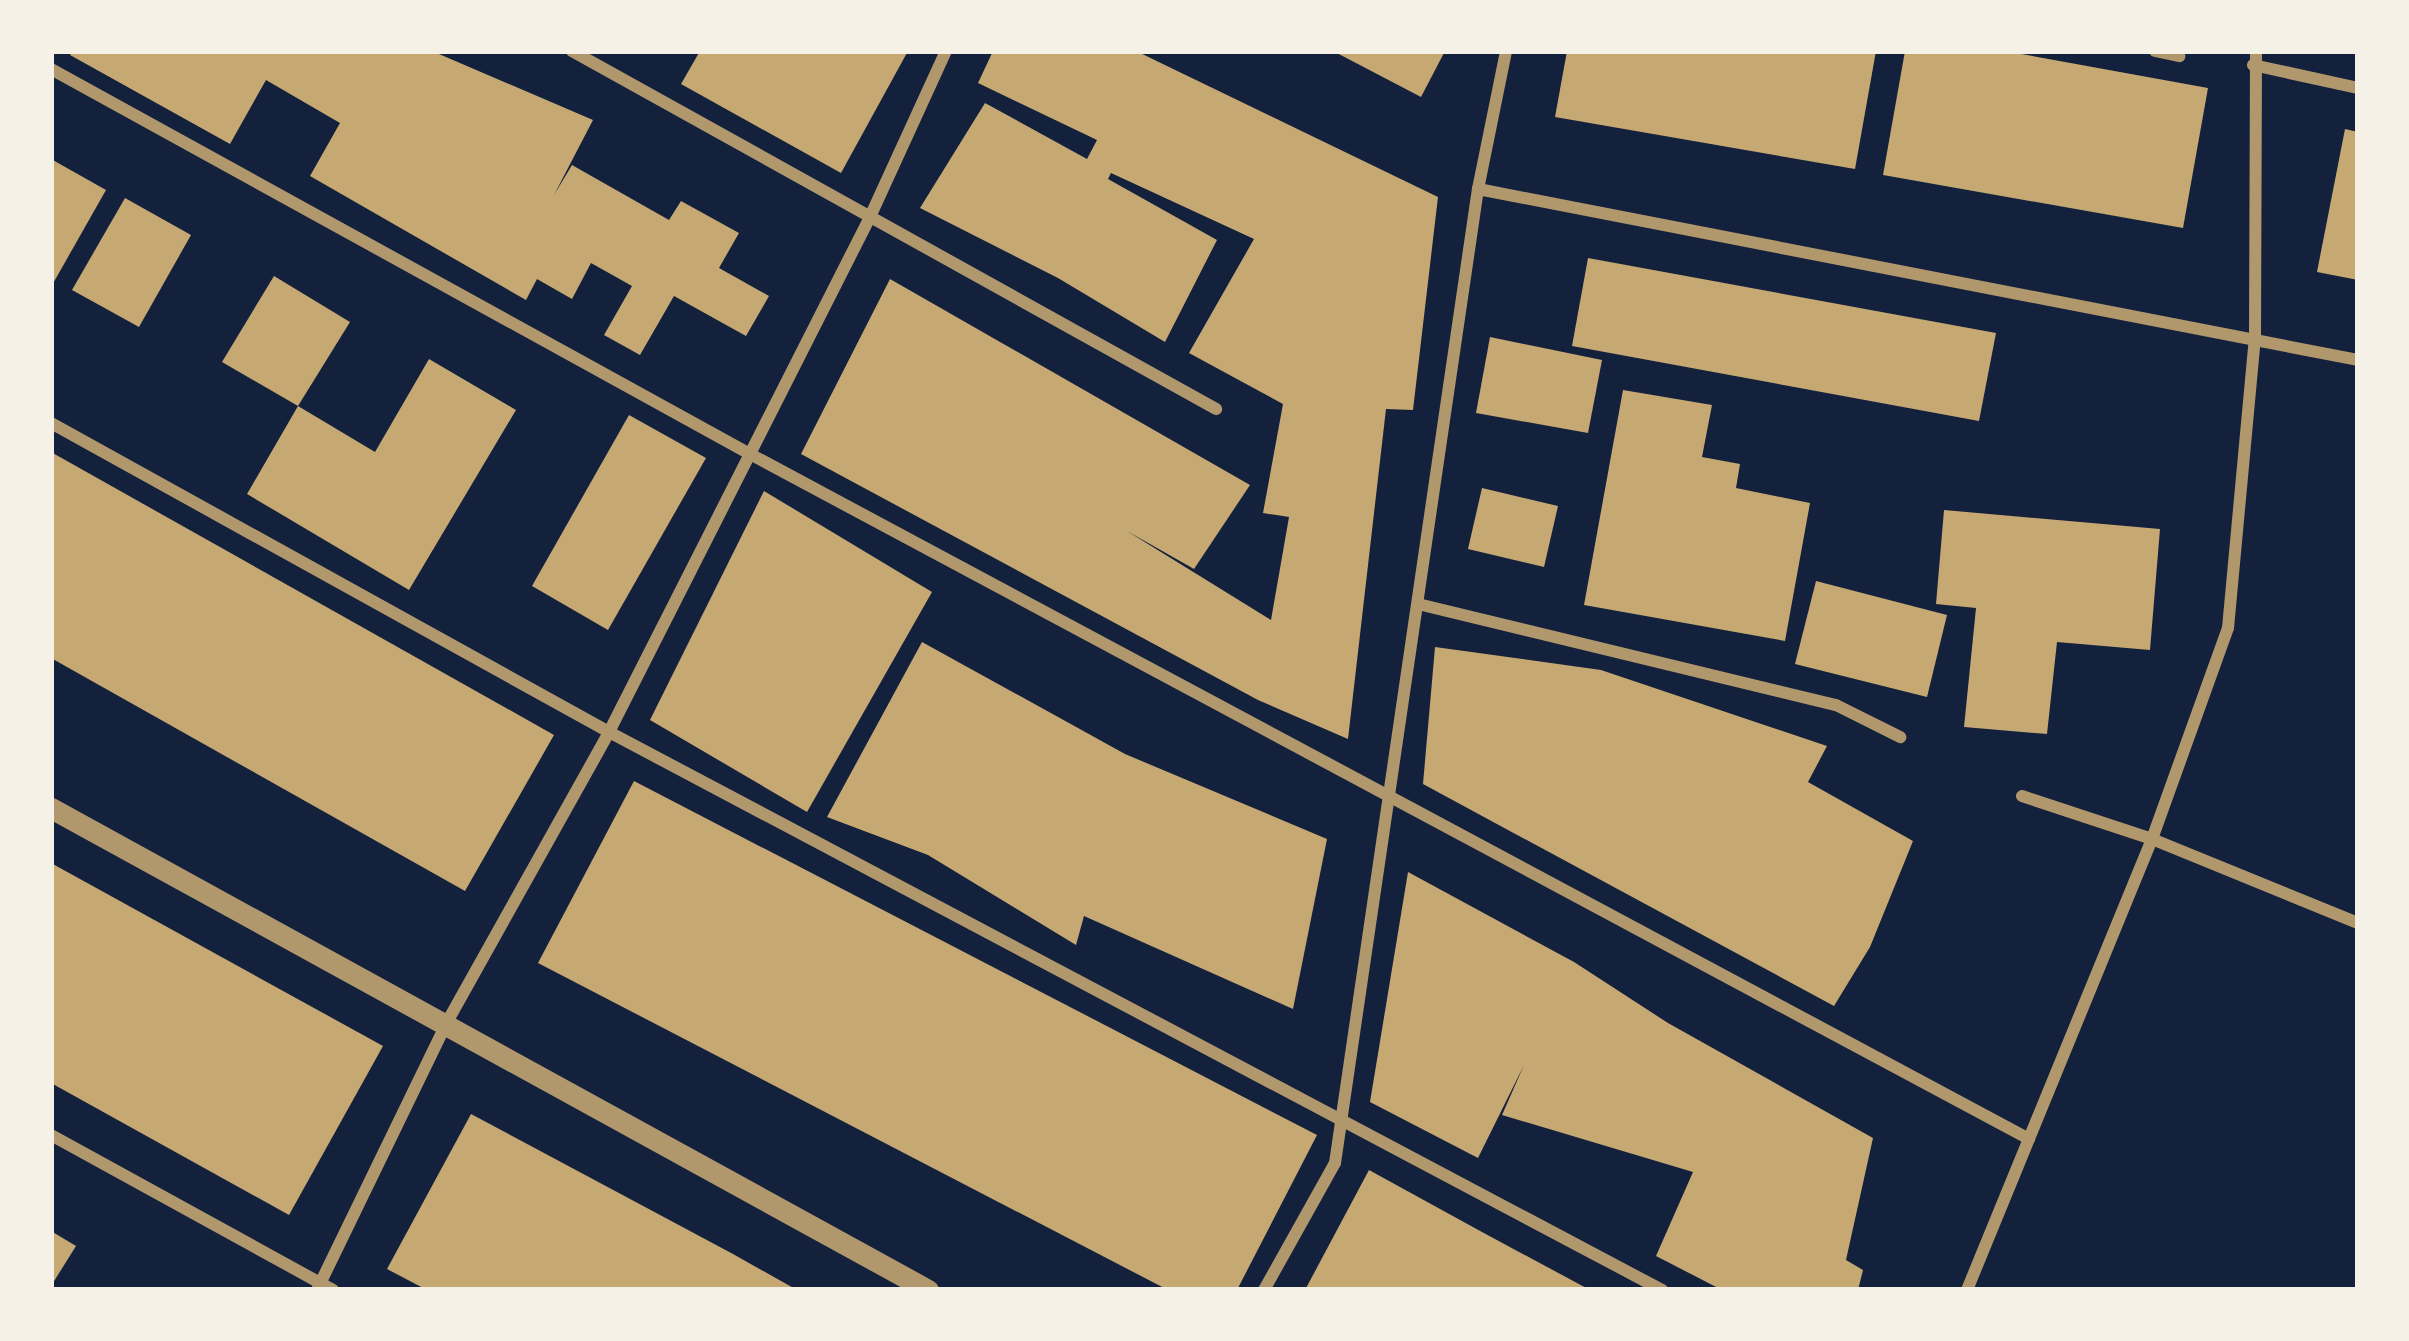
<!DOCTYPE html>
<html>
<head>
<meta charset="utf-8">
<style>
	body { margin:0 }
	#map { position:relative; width:2409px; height:1341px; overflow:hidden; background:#14213d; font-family:"PT Sans Narrow",sans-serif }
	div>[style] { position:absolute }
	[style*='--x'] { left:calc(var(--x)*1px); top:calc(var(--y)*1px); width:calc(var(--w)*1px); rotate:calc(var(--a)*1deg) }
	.building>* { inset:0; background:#c6a872 }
	.minor>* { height:12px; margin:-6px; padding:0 6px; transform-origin:6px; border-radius:6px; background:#b1986c }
	.tertiary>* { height:21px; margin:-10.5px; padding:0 10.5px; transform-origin:10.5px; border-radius:10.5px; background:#b1986c }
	span { translate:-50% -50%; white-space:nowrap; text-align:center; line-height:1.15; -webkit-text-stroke:9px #f6f1e7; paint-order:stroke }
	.frame { position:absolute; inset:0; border:54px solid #f6f1e7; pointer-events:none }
</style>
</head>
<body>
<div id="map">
	<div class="building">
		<i style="clip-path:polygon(73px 51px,432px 51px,593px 120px,554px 195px,572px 165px,669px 220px,681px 201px,739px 233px,719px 268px,769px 296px,746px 336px,674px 296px,640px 355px,604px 335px,632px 286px,591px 263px,572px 299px,537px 279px,526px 300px,310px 176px,340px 123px,266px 80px,230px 144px,70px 55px)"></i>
		<i style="clip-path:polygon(700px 51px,908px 51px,841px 173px,681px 84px)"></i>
		<i style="clip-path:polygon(993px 51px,1136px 51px,1438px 197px,1413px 410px,1386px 409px,1348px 739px,1258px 700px,801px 454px,890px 279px,1250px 485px,1194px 569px,1127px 531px,1271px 620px,1289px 517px,1263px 513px,1283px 404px,1189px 353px,1254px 239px,1111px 173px,1108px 179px,1217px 240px,1165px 342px,1058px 278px,920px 208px,985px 103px,1087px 159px,1097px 140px,978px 83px)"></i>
		<i style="clip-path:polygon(1333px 51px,1445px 51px,1421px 97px)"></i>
		<i style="clip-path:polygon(1567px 51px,1876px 51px,1855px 169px,1555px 117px)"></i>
		<i style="clip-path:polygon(1905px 51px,2005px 51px,2208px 88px,2183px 228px,1883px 175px)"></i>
		<i style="clip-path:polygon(2345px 129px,2358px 132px,2358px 280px,2317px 272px)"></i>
		<i style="clip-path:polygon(51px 159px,106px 190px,51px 287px)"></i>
		<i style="clip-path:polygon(125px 198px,191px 235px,139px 327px,72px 290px)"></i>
		<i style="clip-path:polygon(1588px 258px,1996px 333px,1979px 421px,1572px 346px)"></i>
		<i style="clip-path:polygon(274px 276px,350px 322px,298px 406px,222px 362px)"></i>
		<i style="clip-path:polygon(1490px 337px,1602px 360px,1588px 433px,1476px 413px)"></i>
		<i style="clip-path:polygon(429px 359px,516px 410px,409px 590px,247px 494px,298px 406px,375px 452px)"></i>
		<i style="clip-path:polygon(1623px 390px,1712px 405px,1702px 457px,1740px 464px,1736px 488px,1810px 503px,1785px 641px,1584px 605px)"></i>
		<i style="clip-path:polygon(629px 415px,706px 458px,608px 630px,532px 586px)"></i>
		<i style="clip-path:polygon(51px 452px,554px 735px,465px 891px,51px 658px)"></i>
		<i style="clip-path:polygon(1482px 488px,1558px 506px,1544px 567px,1468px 549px)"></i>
		<i style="clip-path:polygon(764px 491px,932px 592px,807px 812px,650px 720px)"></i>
		<i style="clip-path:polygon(1944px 510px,2160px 529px,2150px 650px,2057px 642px,2047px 734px,1964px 727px,1976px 608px,1936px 604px)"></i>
		<i style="clip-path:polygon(1816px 581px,1947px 615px,1927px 697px,1795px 664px)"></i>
		<i style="clip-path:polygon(922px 642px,1125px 754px,1327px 839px,1293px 1009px,1084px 916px,1076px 945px,928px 855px,827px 817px)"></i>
		<i style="clip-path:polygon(1435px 647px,1601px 670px,1827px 746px,1808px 782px,1913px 841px,1870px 947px,1834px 1006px,1423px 784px)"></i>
		<i style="clip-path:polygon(634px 781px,1317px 1135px,1237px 1290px,1168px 1290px,538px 963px)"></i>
		<i style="clip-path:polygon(51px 863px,383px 1046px,289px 1215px,51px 1083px)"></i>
		<i style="clip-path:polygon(1408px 872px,1574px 962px,1668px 1023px,1873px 1138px,1846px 1260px,1863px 1270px,1858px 1290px,1722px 1290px,1656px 1256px,1693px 1172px,1502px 1115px,1524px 1065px,1478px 1158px,1370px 1102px)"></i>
		<i style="clip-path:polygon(471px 1114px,733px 1254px,797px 1290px,427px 1290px,387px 1269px)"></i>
		<i style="clip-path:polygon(1369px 1170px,1482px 1232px,1590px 1290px,1305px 1290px)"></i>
		<i style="clip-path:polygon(51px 1231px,76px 1246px,51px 1286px)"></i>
	</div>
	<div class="minor">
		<i style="--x:572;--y:51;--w:737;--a:29.07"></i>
		<i style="--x:2155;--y:51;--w:25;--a:12"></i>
		<i style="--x:2253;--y:65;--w:107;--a:12.4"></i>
		<i style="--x:51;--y:69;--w:798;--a:28.85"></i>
		<i style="--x:750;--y:454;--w:1451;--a:28.17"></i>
		<i style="--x:1478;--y:189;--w:896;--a:11"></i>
		<i style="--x:51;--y:423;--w:638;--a:28.98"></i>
		<i style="--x:609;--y:732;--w:1192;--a:27.92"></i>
		<i style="--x:1418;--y:604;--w:430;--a:13.6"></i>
		<i style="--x:1836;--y:705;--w:72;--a:26.6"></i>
		<i style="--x:2022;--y:796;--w:137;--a:18.3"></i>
		<i style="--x:2152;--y:839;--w:222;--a:22.2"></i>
		<i style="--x:51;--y:1135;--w:322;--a:28.8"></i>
		<i style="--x:317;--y:1290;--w:296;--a:-64.1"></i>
		<i style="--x:446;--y:1024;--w:334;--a:-60.8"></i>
		<i style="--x:609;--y:732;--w:577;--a:-63.12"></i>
		<i style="--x:870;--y:217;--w:183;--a:-65.4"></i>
		<i style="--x:1264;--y:1290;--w:145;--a:-60.8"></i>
		<i style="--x:1335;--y:1163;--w:984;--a:-81.65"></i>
		<i style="--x:1478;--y:189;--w:141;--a:-78.5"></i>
		<i style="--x:1967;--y:1290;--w:487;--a:-67.7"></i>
		<i style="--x:2152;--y:839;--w:224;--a:-70.2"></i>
		<i style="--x:2228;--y:628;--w:290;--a:-84.7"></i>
		<i style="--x:2255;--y:339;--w:288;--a:-89.8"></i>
	</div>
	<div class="tertiary">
		<i style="--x:51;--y:808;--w:1001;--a:28.79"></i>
	</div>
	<div class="frame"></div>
</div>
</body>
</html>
